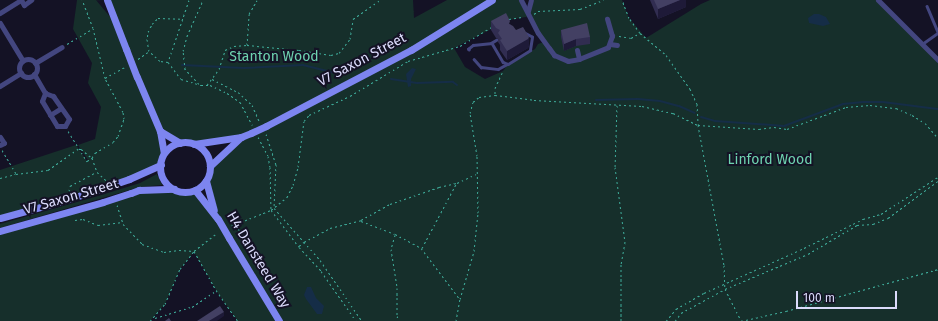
<!DOCTYPE html>
<html>
<head>
<meta charset="utf-8">
<style>
	body { margin:0 }
	#map { position:relative; width:938px; height:321px; overflow:hidden; background:#141225; font-family:"Fira Sans",sans-serif }
	div>[style] { position:absolute }
	[style*='--x'] { left:calc(var(--x)*1px); top:calc(var(--y)*1px); width:calc(var(--w)*1px); rotate:calc(var(--a)*1deg) }
	.green>* { inset:0; background:#162f2b }
	.water>* { inset:0; background:#152d47 }
	.stream>* { height:2px; margin:-1px; padding:0 1px; transform-origin:1px; border-radius:1px; background:#152d47 }
	.path>* { height:1px; margin-top:-0.5px; transform-origin:0; background:repeating-linear-gradient(90deg,#3eac9a 0 2px,transparent 0 5px) }
	.lane>* { height:2.5px; margin:-1.25px; padding:0 1.25px; transform-origin:1.25px; border-radius:1.25px; background:#43467f }
	.street>* { height:5px; margin:-2.5px; padding:0 2.5px; transform-origin:2.5px; border-radius:2.5px; background:#43467f }
	.street>.ring { margin:-2.5px; padding:0; box-sizing:content-box; background:none; border:5px solid #43467f; border-radius:50% }
	.secondary>* { height:7px; margin:-3.5px; padding:0 3.5px; transform-origin:3.5px; border-radius:3.5px; background:#7d85f0 }
	.secondary>.ring { margin:-3.5px; padding:0; box-sizing:content-box; background:none; border:7px solid #7d85f0; border-radius:50% }
	.secondary-bridge>* { height:7px; margin:-3.5px; padding:0 3.5px; transform-origin:3.5px; border-radius:3.5px; background:#7d85f0 }
	.wall>* { inset:0; background:#312d51 }
	.shaded-wall>* { inset:0; background:#1e1a38 }
	.building>* { inset:0; background:#434063 }
	span { translate:-50% -50%; white-space:nowrap; text-align:center; line-height:1.15; -webkit-text-stroke:4px #141225; paint-order:stroke }
	.park-label { font-size:14px; color:#6ed3b0 }
	.street-label { font-size:14px; color:#dbdbfb }
	.scale { position:absolute; left:796px; top:291px; width:101px; height:18px; box-sizing:border-box; border:2px solid #dbdbfb; border-top:0; padding-left:5px; font-size:12px; line-height:14px; white-space:nowrap; color:#dbdbfb; -webkit-text-stroke:3px #141225; paint-order:stroke }
</style>
</head>
<body>
<div id="map">
	<div class="green">
		<i style="clip-path:polygon(evenodd,77px 0,96px 0,116px 24px,107px 0,413px 0,414px 18px,447px 0,521px 0,528px 11px,531px 0,622px 0,629px 18px,646px 38px,701px 4px,710px 0,878px 0,938px 60px,938px 321px,238px 321px,219px 295px,194px 252px,180px 269px,165px 304px,150px 321px,0 321px,0 231px,139px 190px,174px 189px,189px 191px,195px 190px,214px 212px,206px 181px,210px 166px,240px 138px,194px 144px,180px 143px,160px 131px,164px 153px,161px 165px,137px 177px,0 218px,0 170px,76px 145px,87px 161px,92px 157px,88px 160px,78px 145px,95px 139px,101px 107px,88px 83px,92px 63px,73px 29px,77px 0,531px 16px,544px 42px,538px 44px,535px 49px,508px 64px,503px 71px,485px 79px,465px 67px,454px 48px,509px 20px,531px 16px)"></i>
		<i style="clip-path:polygon(157px 174px,162px 185px,140px 187px,0 228px,0 224px,98px 196px,140px 183px)"></i>
	</div>
	<div class="water">
		<i style="clip-path:polygon(814px 14px,819px 14px,826px 17px,830px 24px,823px 26px,809px 23px,808px 18px)"></i>
		<i style="clip-path:polygon(412px 68px,416px 69px,411px 79px,411px 86px,408px 87px,406px 74px)"></i>
		<i style="clip-path:polygon(307px 287px,311px 287px,316px 298px,324px 306px,322px 314px,317px 314px,306px 299px,304px 295px)"></i>
	</div>
	<div class="stream">
		<i style="--x:182;--y:65;--w:62;--a:2.8"></i>
		<i style="--x:244;--y:68;--w:59;--a:-2.9"></i>
		<i style="--x:303;--y:65;--w:34;--a:14"></i>
		<i style="--x:391;--y:79;--w:26;--a:9"></i>
		<i style="--x:417;--y:83;--w:36;--a:-2"></i>
		<i style="--x:453;--y:82;--w:5;--a:37"></i>
		<i style="--x:596;--y:100;--w:42;--a:-1.4"></i>
		<i style="--x:638;--y:99;--w:22;--a:5"></i>
		<i style="--x:660;--y:101;--w:20;--a:15"></i>
		<i style="--x:679;--y:106;--w:17;--a:24"></i>
		<i style="--x:701;--y:117;--w:15;--a:16"></i>
		<i style="--x:715;--y:121;--w:69;--a:4.1"></i>
		<i style="--x:784;--y:126;--w:63;--a:-20.4"></i>
		<i style="--x:843;--y:104;--w:20;--a:-6"></i>
		<i style="--x:863;--y:102;--w:20;--a:0"></i>
		<i style="--x:883;--y:102;--w:55;--a:7.3"></i>
	</div>
	<div class="path">
		<i style="--x:189;--y:0;--w:65;--a:108.7"></i>
		<i style="--x:168;--y:62;--w:21;--a:53"></i>
		<i style="--x:181;--y:79;--w:21;--a:17"></i>
		<i style="--x:201;--y:85;--w:9;--a:0"></i>
		<i style="--x:210;--y:85;--w:19;--a:25"></i>
		<i style="--x:227;--y:93;--w:16;--a:35"></i>
		<i style="--x:240;--y:102;--w:26;--a:62"></i>
		<i style="--x:534;--y:14;--w:5;--a:-37"></i>
		<i style="--x:538;--y:11;--w:42;--a:-2.7"></i>
		<i style="--x:580;--y:9;--w:25;--a:-21"></i>
		<i style="--x:509;--y:19;--w:13;--a:-9"></i>
		<i style="--x:640;--y:33;--w:34;--a:40"></i>
		<i style="--x:666;--y:55;--w:42;--a:54.8"></i>
		<i style="--x:690;--y:89;--w:17;--a:65"></i>
		<i style="--x:697;--y:104;--w:21;--a:87"></i>
		<i style="--x:698;--y:125;--w:142;--a:79.5"></i>
		<i style="--x:724;--y:265;--w:24;--a:88"></i>
		<i style="--x:725;--y:289;--w:36;--a:63"></i>
		<i style="--x:619;--y:36;--w:12;--a:9"></i>
		<i style="--x:631;--y:38;--w:10;--a:-29"></i>
		<i style="--x:640;--y:33;--w:19;--a:-126"></i>
		<i style="--x:629;--y:18;--w:19;--a:-111"></i>
		<i style="--x:67;--y:44;--w:29;--a:-31"></i>
		<i style="--x:247;--y:45;--w:31;--a:-86"></i>
		<i style="--x:249;--y:14;--w:16;--a:-60"></i>
		<i style="--x:138;--y:59;--w:12;--a:-35"></i>
		<i style="--x:168;--y:62;--w:8;--a:-173"></i>
		<i style="--x:160;--y:61;--w:15;--a:-138"></i>
		<i style="--x:149;--y:51;--w:10;--a:-101"></i>
		<i style="--x:147;--y:41;--w:9;--a:-84"></i>
		<i style="--x:148;--y:32;--w:9;--a:-63"></i>
		<i style="--x:152;--y:24;--w:8;--a:-45"></i>
		<i style="--x:158;--y:18;--w:23;--a:2"></i>
		<i style="--x:105;--y:78;--w:23;--a:-29"></i>
		<i style="--x:212;--y:79;--w:29;--a:27"></i>
		<i style="--x:238;--y:92;--w:19;--a:43"></i>
		<i style="--x:252;--y:105;--w:17;--a:66"></i>
		<i style="--x:199;--y:84;--w:21;--a:-133"></i>
		<i style="--x:185;--y:69;--w:18;--a:-96"></i>
		<i style="--x:183;--y:51;--w:16;--a:-75"></i>
		<i style="--x:187;--y:36;--w:39;--a:-66"></i>
		<i style="--x:207;--y:85;--w:20;--a:-53"></i>
		<i style="--x:219;--y:69;--w:20;--a:-72"></i>
		<i style="--x:225;--y:50;--w:10;--a:-24"></i>
		<i style="--x:234;--y:46;--w:13;--a:-4"></i>
		<i style="--x:247;--y:45;--w:52;--a:5.5"></i>
		<i style="--x:299;--y:50;--w:32;--a:9"></i>
		<i style="--x:331;--y:55;--w:8;--a:-14"></i>
		<i style="--x:339;--y:53;--w:18;--a:-52"></i>
		<i style="--x:350;--y:39;--w:20;--a:-81"></i>
		<i style="--x:353;--y:19;--w:33;--a:-35"></i>
		<i style="--x:495;--y:94;--w:6;--a:-90"></i>
		<i style="--x:495;--y:88;--w:17;--a:-65"></i>
		<i style="--x:617;--y:105;--w:62;--a:91.8"></i>
		<i style="--x:615;--y:167;--w:76;--a:82.4"></i>
		<i style="--x:625;--y:242;--w:22;--a:100"></i>
		<i style="--x:621;--y:264;--w:57;--a:90"></i>
		<i style="--x:68;--y:131;--w:36;--a:58"></i>
		<i style="--x:87;--y:161;--w:6;--a:-31"></i>
		<i style="--x:92;--y:158;--w:6;--a:-59"></i>
		<i style="--x:95;--y:153;--w:21;--a:-31"></i>
		<i style="--x:113;--y:142;--w:8;--a:-50"></i>
		<i style="--x:118;--y:136;--w:18;--a:-71"></i>
		<i style="--x:124;--y:119;--w:7;--a:-98"></i>
		<i style="--x:123;--y:112;--w:38;--a:-118"></i>
		<i style="--x:105;--y:78;--w:51;--a:-103.5"></i>
		<i style="--x:93;--y:28;--w:30;--a:-111"></i>
		<i style="--x:266;--y:134;--w:32;--a:72"></i>
		<i style="--x:276;--y:164;--w:44;--a:92.6"></i>
		<i style="--x:274;--y:208;--w:69;--a:48.5"></i>
		<i style="--x:320;--y:260;--w:74;--a:55.5"></i>
		<i style="--x:258;--y:137;--w:21;--a:62"></i>
		<i style="--x:268;--y:156;--w:11;--a:80"></i>
		<i style="--x:270;--y:167;--w:43;--a:88.7"></i>
		<i style="--x:271;--y:210;--w:46;--a:52.9"></i>
		<i style="--x:299;--y:247;--w:33;--a:47"></i>
		<i style="--x:321;--y:271;--w:61;--a:55"></i>
		<i style="--x:79;--y:149;--w:2;--a:0"></i>
		<i style="--x:81;--y:149;--w:14;--a:39"></i>
		<i style="--x:92;--y:158;--w:15;--a:70"></i>
		<i style="--x:97;--y:172;--w:12;--a:42"></i>
		<i style="--x:2;--y:150;--w:27;--a:59"></i>
		<i style="--x:0;--y:178;--w:16;--a:-14"></i>
		<i style="--x:16;--y:174;--w:32;--a:-7"></i>
		<i style="--x:48;--y:170;--w:37;--a:-35"></i>
		<i style="--x:69;--y:191;--w:5;--a:-79"></i>
		<i style="--x:70;--y:186;--w:30;--a:-28"></i>
		<i style="--x:117;--y:205;--w:20;--a:72"></i>
		<i style="--x:123;--y:224;--w:28;--a:46"></i>
		<i style="--x:142;--y:244;--w:23;--a:20"></i>
		<i style="--x:164;--y:252;--w:15;--a:-8"></i>
		<i style="--x:179;--y:250;--w:15;--a:4"></i>
		<i style="--x:194;--y:251;--w:45;--a:60.6"></i>
		<i style="--x:216;--y:290;--w:38;--a:55"></i>
		<i style="--x:75;--y:220;--w:8;--a:-7"></i>
		<i style="--x:83;--y:219;--w:16;--a:22"></i>
		<i style="--x:98;--y:225;--w:25;--a:-7"></i>
		<i style="--x:361;--y:221;--w:36;--a:21"></i>
		<i style="--x:395;--y:234;--w:30;--a:28"></i>
		<i style="--x:421;--y:248;--w:63;--a:52.8"></i>
		<i style="--x:236;--y:224;--w:29;--a:63"></i>
		<i style="--x:249;--y:250;--w:4;--a:124"></i>
		<i style="--x:231;--y:226;--w:43;--a:-21.8"></i>
		<i style="--x:271;--y:210;--w:21;--a:-39"></i>
		<i style="--x:287;--y:197;--w:13;--a:-63"></i>
		<i style="--x:293;--y:185;--w:19;--a:-74"></i>
		<i style="--x:298;--y:167;--w:46;--a:-82.6"></i>
		<i style="--x:304;--y:121;--w:8;--a:-50"></i>
		<i style="--x:309;--y:115;--w:45;--a:-24.9"></i>
		<i style="--x:350;--y:96;--w:68;--a:-31.1"></i>
		<i style="--x:408;--y:61;--w:54;--a:-16.1"></i>
		<i style="--x:460;--y:46;--w:37;--a:-31"></i>
		<i style="--x:395;--y:235;--w:15;--a:106"></i>
		<i style="--x:391;--y:249;--w:39;--a:81"></i>
		<i style="--x:397;--y:288;--w:28;--a:90"></i>
		<i style="--x:397;--y:316;--w:5;--a:68"></i>
		<i style="--x:299;--y:246;--w:6;--a:-39"></i>
		<i style="--x:304;--y:242;--w:30;--a:-28"></i>
		<i style="--x:330;--y:228;--w:32;--a:-14"></i>
		<i style="--x:361;--y:220;--w:33;--a:-29"></i>
		<i style="--x:390;--y:204;--w:52;--a:-19.1"></i>
		<i style="--x:439;--y:187;--w:18;--a:-13"></i>
		<i style="--x:457;--y:183;--w:21;--a:-25"></i>
		<i style="--x:422;--y:248;--w:72;--a:-62"></i>
		<i style="--x:155;--y:318;--w:39;--a:-17"></i>
		<i style="--x:192;--y:307;--w:29;--a:-34"></i>
		<i style="--x:150;--y:321;--w:23;--a:-49"></i>
		<i style="--x:165;--y:304;--w:38;--a:-67"></i>
		<i style="--x:180;--y:269;--w:23;--a:-52"></i>
		<i style="--x:194;--y:251;--w:29;--a:-38"></i>
		<i style="--x:456;--y:321;--w:22;--a:-80"></i>
		<i style="--x:460;--y:299;--w:50;--a:-73.7"></i>
		<i style="--x:474;--y:251;--w:38;--a:-84"></i>
		<i style="--x:478;--y:213;--w:57;--a:-91"></i>
		<i style="--x:477;--y:156;--w:44;--a:-99.2"></i>
		<i style="--x:470;--y:113;--w:11;--a:-75"></i>
		<i style="--x:473;--y:102;--w:8;--a:-40"></i>
		<i style="--x:479;--y:97;--w:16;--a:-7"></i>
		<i style="--x:495;--y:95;--w:39;--a:7"></i>
		<i style="--x:534;--y:100;--w:108;--a:3.2"></i>
		<i style="--x:642;--y:106;--w:32;--a:13"></i>
		<i style="--x:673;--y:113;--w:28;--a:26"></i>
		<i style="--x:698;--y:125;--w:61;--a:3.8"></i>
		<i style="--x:759;--y:129;--w:15;--a:-8"></i>
		<i style="--x:774;--y:127;--w:13;--a:9"></i>
		<i style="--x:787;--y:129;--w:63;--a:-20.4"></i>
		<i style="--x:846;--y:107;--w:24;--a:-5"></i>
		<i style="--x:870;--y:105;--w:26;--a:7"></i>
		<i style="--x:896;--y:108;--w:17;--a:24"></i>
		<i style="--x:912;--y:115;--w:15;--a:32"></i>
		<i style="--x:925;--y:123;--w:20;--a:49"></i>
		<i style="--x:666;--y:321;--w:16;--a:-50"></i>
		<i style="--x:676;--y:309;--w:32;--a:-30"></i>
		<i style="--x:704;--y:293;--w:110;--a:-24.2"></i>
		<i style="--x:804;--y:248;--w:66;--a:-26.2"></i>
		<i style="--x:863;--y:219;--w:19;--a:-16"></i>
		<i style="--x:881;--y:214;--w:68;--a:-33"></i>
		<i style="--x:675;--y:321;--w:10;--a:-53"></i>
		<i style="--x:681;--y:313;--w:50;--a:-28.6"></i>
		<i style="--x:725;--y:289;--w:90;--a:-22.9"></i>
		<i style="--x:808;--y:254;--w:57;--a:-30.6"></i>
		<i style="--x:857;--y:225;--w:16;--a:-4"></i>
		<i style="--x:873;--y:224;--w:16;--a:-22"></i>
		<i style="--x:888;--y:218;--w:62;--a:-36.5"></i>
		<i style="--x:741;--y:321;--w:46;--a:-12.5"></i>
		<i style="--x:786;--y:311;--w:158;--a:-15.4"></i>
	</div>
	<div class="lane">
		<i style="--x:927;--y:6;--w:28;--a:67"></i>
		<i style="--x:497;--y:40;--w:6;--a:149"></i>
		<i style="--x:492;--y:43;--w:22;--a:60"></i>
		<i style="--x:503;--y:62;--w:5;--a:22"></i>
		<i style="--x:508;--y:64;--w:26;--a:-32"></i>
		<i style="--x:530;--y:50;--w:13;--a:-81"></i>
		<i style="--x:532;--y:37;--w:7;--a:-153"></i>
		<i style="--x:922;--y:44;--w:19;--a:-35"></i>
		<i style="--x:469;--y:50;--w:1;--a:-135"></i>
		<i style="--x:468;--y:49;--w:6;--a:-39"></i>
		<i style="--x:473;--y:45;--w:19;--a:-6"></i>
		<i style="--x:474;--y:59;--w:11;--a:49"></i>
		<i style="--x:481;--y:67;--w:17;--a:7"></i>
		<i style="--x:498;--y:69;--w:10;--a:-29"></i>
	</div>
	<div class="street">
		<i style="--x:21;--y:0;--w:6;--a:59"></i>
		<i style="--x:24;--y:5;--w:9;--a:-36"></i>
		<i style="--x:521;--y:0;--w:37;--a:63"></i>
		<i style="--x:538;--y:33;--w:19;--a:54"></i>
		<i style="--x:549;--y:48;--w:9;--a:54"></i>
		<i style="--x:554;--y:55;--w:15;--a:23"></i>
		<i style="--x:568;--y:61;--w:11;--a:-10"></i>
		<i style="--x:579;--y:59;--w:31;--a:-22"></i>
		<i style="--x:608;--y:47;--w:12;--a:-70"></i>
		<i style="--x:612;--y:36;--w:18;--a:-106"></i>
		<i style="--x:878;--y:0;--w:85;--a:45"></i>
		<i style="--x:528;--y:11;--w:11;--a:-75"></i>
		<i style="--x:0;--y:13;--w:25;--a:-32"></i>
		<i style="--x:0;--y:23;--w:44;--a:58.8"></i>
		<i style="--x:610;--y:44;--w:7;--a:8"></i>
		<i style="--x:577;--y:50;--w:9;--a:77"></i>
		<i class="ring" style="left:19px;top:59px;width:13px;height:13px"></i>
		<i style="--x:35;--y:63;--w:31;--a:-31"></i>
		<i style="--x:34;--y:74;--w:22;--a:60"></i>
		<i style="--x:45;--y:93;--w:9;--a:21"></i>
		<i style="--x:53;--y:96;--w:28;--a:55"></i>
		<i style="--x:69;--y:119;--w:8;--a:120"></i>
		<i style="--x:65;--y:126;--w:8;--a:180"></i>
		<i style="--x:57;--y:126;--w:29;--a:-121"></i>
		<i style="--x:42;--y:101;--w:9;--a:-69"></i>
		<i style="--x:0;--y:86;--w:25;--a:-32"></i>
		<i style="--x:50;--y:115;--w:13;--a:-32"></i>
		<i style="--x:0;--y:137;--w:7;--a:56"></i>
		<i style="--x:4;--y:143;--w:4;--a:153"></i>
	</div>
	<div class="secondary">
		<i style="--x:107;--y:0;--w:53;--a:68.8"></i>
		<i style="--x:137;--y:77;--w:59;--a:66.9"></i>
		<i style="--x:160;--y:131;--w:22;--a:80"></i>
		<i style="--x:266;--y:126;--w:164;--a:-27.7"></i>
		<i style="--x:411;--y:50;--w:95;--a:-31.7"></i>
		<i style="--x:160;--y:131;--w:23;--a:31"></i>
		<i class="ring" style="left:160px;top:142px;width:43px;height:43px"></i>
		<i style="--x:194;--y:144;--w:48;--a:-8.5"></i>
		<i style="--x:241;--y:137;--w:11;--a:-22"></i>
		<i style="--x:210;--y:166;--w:42;--a:-43.1"></i>
		<i style="--x:129;--y:179;--w:35;--a:-24"></i>
		<i style="--x:206;--y:181;--w:30;--a:75"></i>
		<i style="--x:195;--y:190;--w:37;--a:52"></i>
		<i style="--x:131;--y:193;--w:9;--a:-21"></i>
		<i style="--x:139;--y:190;--w:35;--a:-2"></i>
		<i style="--x:0;--y:218;--w:68;--a:-15.3"></i>
		<i style="--x:66;--y:200;--w:39;--a:-18"></i>
		<i style="--x:0;--y:231;--w:107;--a:-15.7"></i>
		<i style="--x:229;--y:238;--w:97;--a:58.9"></i>
	</div>
	<div class="secondary-bridge">
		<i style="--x:126;--y:49;--w:30;--a:69"></i>
		<i style="--x:251;--y:133;--w:17;--a:-25"></i>
		<i style="--x:103;--y:188;--w:28;--a:-19"></i>
		<i style="--x:103;--y:202;--w:29;--a:-18"></i>
		<i style="--x:218;--y:219;--w:22;--a:60"></i>
	</div>
	<div class="wall">
		<i style="clip-path:polygon(650px 0,686px 0,686px 7px,658px 19px)"></i>
		<i style="clip-path:polygon(491px 21px,510px 24px,529px 46px,528px 48px,507px 60px,500px 50px,500px 45px,498px 42px,498px 39px,496px 38px,491px 30px)"></i>
		<i style="clip-path:polygon(561px 30px,590px 37px,590px 44px,576px 46px,564px 51px,561px 37px)"></i>
	</div>
	<div class="shaded-wall">
		<i style="clip-path:polygon(680px 0,686px 0,686px 7px,658px 19px,658px 9px)"></i>
		<i style="clip-path:polygon(529px 37px,529px 46px,528px 48px,507px 60px,507px 51px)"></i>
		<i style="clip-path:polygon(576px 39px,576px 46px,564px 51px,564px 44px)"></i>
		<i style="clip-path:polygon(224px 312px,224px 316px,217px 321px,209px 321px)"></i>
	</div>
	<div class="building">
		<i style="clip-path:polygon(654px 0,680px 0,658px 9px)"></i>
		<i style="clip-path:polygon(506px 13px,510px 21px,509px 24px,513px 26px,516px 30px,523px 27px,529px 37px,528px 39px,507px 51px,500px 40px,502px 39px,498px 33px,500px 30px,496px 28px,491px 21px)"></i>
		<i style="clip-path:polygon(587px 23px,590px 37px,576px 39px,564px 44px,561px 30px)"></i>
		<i style="clip-path:polygon(220px 306px,224px 312px,209px 321px,197px 321px)"></i>
		<i style="clip-path:polygon(169px 318px,171px 321px,165px 321px)"></i>
	</div>
	<div class="park-label">
		<span style="left:274px;top:57px">Stanton Wood</span>
		<span style="left:770px;top:160px">Linford Wood</span>
	</div>
	<div class="street-label">
		<span style="left:362px;top:60px;rotate:-28deg">V7 Saxon Street</span>
		<span style="left:71px;top:197px;rotate:-16deg">V7 Saxon Street</span>
		<span style="left:258px;top:260px;rotate:59deg">H4 Dansteed Way</span>
	</div>
	<div class="scale">100 m</div>
</div>
</body>
</html>
